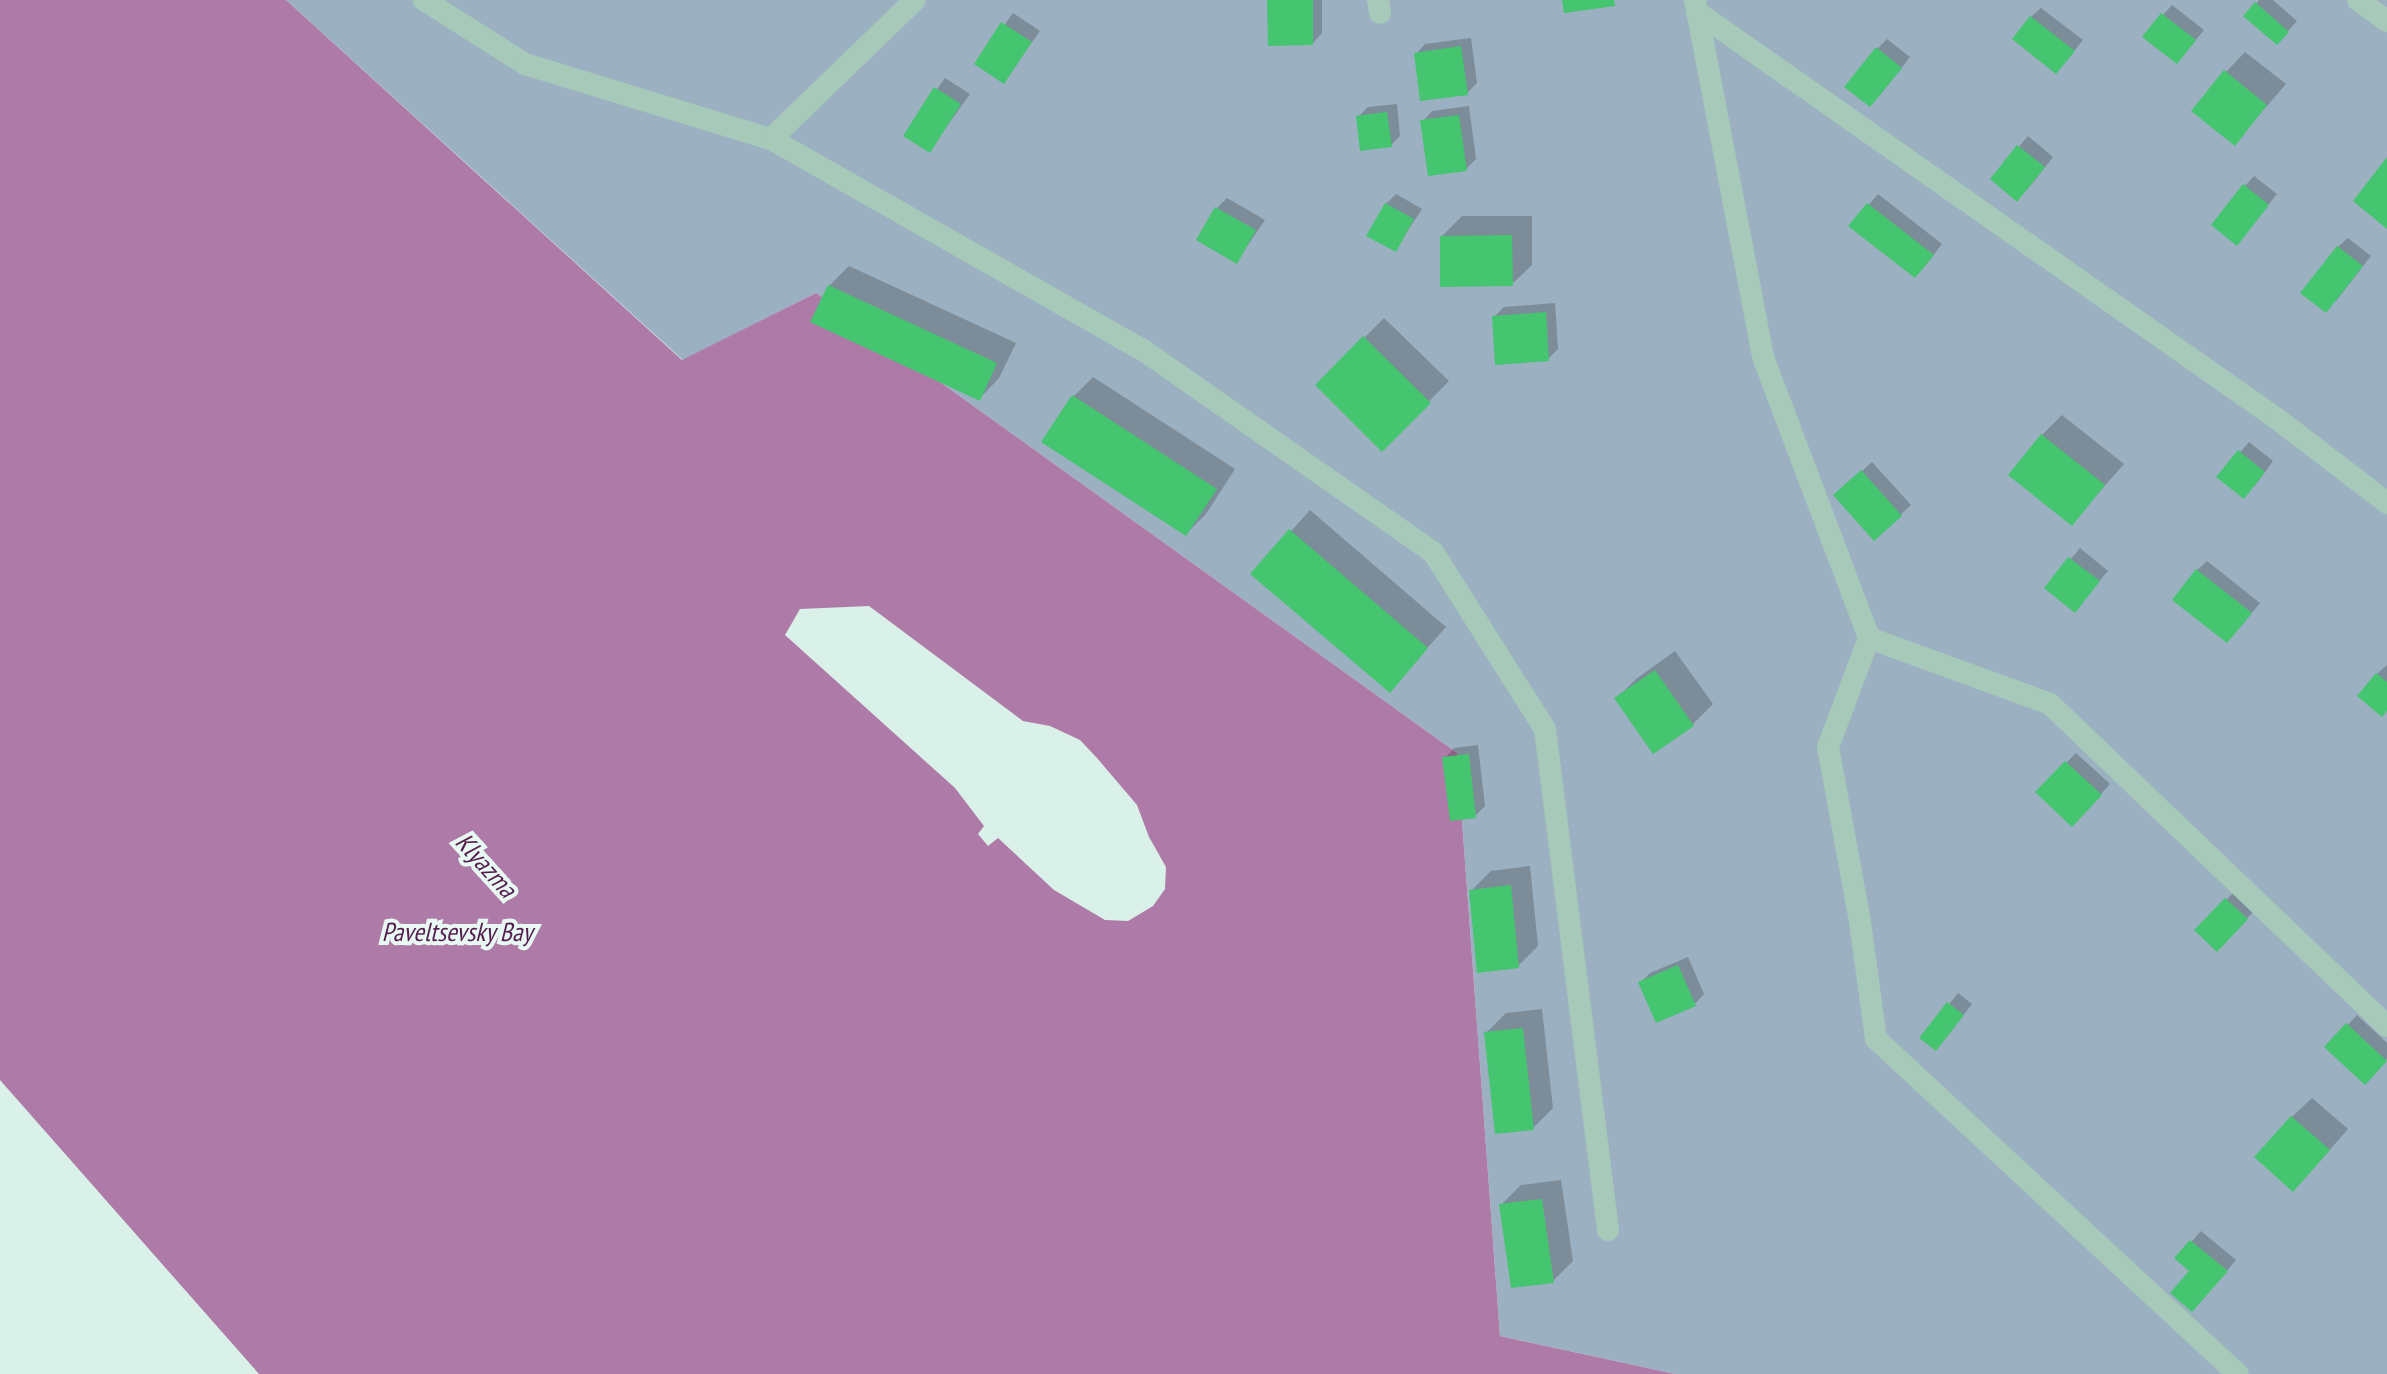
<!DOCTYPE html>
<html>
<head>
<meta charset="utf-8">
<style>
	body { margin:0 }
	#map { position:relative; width:2387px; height:1374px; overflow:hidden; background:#daf1e9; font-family:"PT Sans Narrow",sans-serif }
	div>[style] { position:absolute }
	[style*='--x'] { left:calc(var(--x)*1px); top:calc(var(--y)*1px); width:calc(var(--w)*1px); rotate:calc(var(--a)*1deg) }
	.green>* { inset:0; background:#9bb0c0 }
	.water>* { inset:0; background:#ae7aa7 }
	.shadow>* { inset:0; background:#0003 }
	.building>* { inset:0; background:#45c56f }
	.service>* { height:22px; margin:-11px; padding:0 11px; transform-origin:11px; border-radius:11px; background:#a6c9b9 }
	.minor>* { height:22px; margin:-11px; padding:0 11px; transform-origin:11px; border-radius:11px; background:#a6c9b9 }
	span { translate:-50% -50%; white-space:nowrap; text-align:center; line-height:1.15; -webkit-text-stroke:8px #e7f9f2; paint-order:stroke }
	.water-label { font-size:26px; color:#571d4e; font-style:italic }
</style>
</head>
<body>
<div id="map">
	<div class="green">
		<i style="clip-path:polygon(286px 0,2387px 0,2387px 1374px,1675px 1374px,1500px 1336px,1457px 753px,816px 293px,683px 360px)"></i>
	</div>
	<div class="water">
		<i style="clip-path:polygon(evenodd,0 0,286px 0,682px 360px,816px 293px,1457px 753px,1500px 1336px,1675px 1374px,259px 1374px,0 1080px,0 0,869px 606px,1023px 721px,1050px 726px,1080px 740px,1097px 758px,1137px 805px,1149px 837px,1166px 867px,1165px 889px,1153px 906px,1128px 921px,1105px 920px,1054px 890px,998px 838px,988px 846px,978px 834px,984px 826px,955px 788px,785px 635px,800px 609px,869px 606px)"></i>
	</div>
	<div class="shadow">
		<i style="clip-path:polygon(1269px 0,1322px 0,1322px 33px,1313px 43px)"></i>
		<i style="clip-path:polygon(2259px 0,2273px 0,2297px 21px,2277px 43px,2246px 16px)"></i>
		<i style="clip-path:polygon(2172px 5px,2204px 30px,2186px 52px,2163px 15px)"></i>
		<i style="clip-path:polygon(2041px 8px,2083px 40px,2065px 62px,2031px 17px)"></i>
		<i style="clip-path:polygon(1013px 13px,1040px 31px,1004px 81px,977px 63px)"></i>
		<i style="clip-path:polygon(1471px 38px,1477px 83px,1467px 93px,1416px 54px,1425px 44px)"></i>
		<i style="clip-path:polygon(1887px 39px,1910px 57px,1880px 95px,1877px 49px)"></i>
		<i style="clip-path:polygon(2245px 52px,2286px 84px,2235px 143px,2226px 72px)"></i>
		<i style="clip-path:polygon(945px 78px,970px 94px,930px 150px,905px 135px)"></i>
		<i style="clip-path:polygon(1397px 104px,1400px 136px,1391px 145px,1358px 117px,1368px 107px)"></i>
		<i style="clip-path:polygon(1469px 106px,1476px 159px,1466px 169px,1423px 121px,1432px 111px)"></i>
		<i style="clip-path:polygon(2028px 136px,2053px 157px,2027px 190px,1992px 179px)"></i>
		<i style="clip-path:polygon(2254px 176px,2277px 194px,2246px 233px,2245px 186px)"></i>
		<i style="clip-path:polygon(1396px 194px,1422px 209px,1395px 250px,1386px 204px)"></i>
		<i style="clip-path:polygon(1878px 194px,1942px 244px,1925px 266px,1851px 226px)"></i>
		<i style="clip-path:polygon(1227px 198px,1265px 220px,1237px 261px,1217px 208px)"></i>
		<i style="clip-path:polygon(1462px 216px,1532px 216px,1532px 265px,1512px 284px,1442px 236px)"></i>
		<i style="clip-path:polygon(2348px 238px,2371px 256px,2336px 301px,2338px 247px)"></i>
		<i style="clip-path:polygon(849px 266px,1016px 343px,999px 378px,980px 398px,829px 286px)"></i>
		<i style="clip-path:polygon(1555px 303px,1558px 349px,1548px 359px,1494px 317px,1504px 307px)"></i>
		<i style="clip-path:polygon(1384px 318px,1449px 381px,1382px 449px,1317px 385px)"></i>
		<i style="clip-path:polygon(1093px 377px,1235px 469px,1206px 514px,1186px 534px,1073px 397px)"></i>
		<i style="clip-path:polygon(2062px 415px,2124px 464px,2072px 523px,2042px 435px)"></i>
		<i style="clip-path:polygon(2249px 442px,2273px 461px,2254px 487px,2219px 477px)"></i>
		<i style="clip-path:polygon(1872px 462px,1911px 505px,1875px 538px,1846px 486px)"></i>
		<i style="clip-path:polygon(1310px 510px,1446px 627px,1390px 690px,1253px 574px)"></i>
		<i style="clip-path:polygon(2080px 548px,2108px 571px,2075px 610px,2047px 588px)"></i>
		<i style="clip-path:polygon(2207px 561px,2260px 603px,2237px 631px,2197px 570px)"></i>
		<i style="clip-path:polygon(1675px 651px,1713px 704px,1693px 724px,1654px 751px,1616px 699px,1636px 679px)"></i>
		<i style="clip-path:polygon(2387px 665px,2387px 709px,2377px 674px)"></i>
		<i style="clip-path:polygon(1478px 745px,1485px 806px,1475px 816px,1445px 758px,1454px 748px)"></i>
		<i style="clip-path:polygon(2076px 753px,2110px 784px,2082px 815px,2038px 792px)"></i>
		<i style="clip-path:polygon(1530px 866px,1538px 946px,1518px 966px,1471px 891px,1491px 871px)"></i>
		<i style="clip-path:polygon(2236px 890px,2256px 909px,2217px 949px,2197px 930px)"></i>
		<i style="clip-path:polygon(1688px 957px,1704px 994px,1695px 1004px,1640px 983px,1650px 973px)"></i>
		<i style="clip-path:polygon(1958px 993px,1972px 1004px,1945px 1039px,1922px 1038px)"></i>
		<i style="clip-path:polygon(1542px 1009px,1553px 1108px,1533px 1128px,1486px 1033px,1506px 1013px)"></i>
		<i style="clip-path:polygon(2357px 1015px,2387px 1043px,2387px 1059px,2365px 1082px,2327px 1047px)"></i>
		<i style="clip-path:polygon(2312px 1098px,2348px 1129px,2313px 1169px,2292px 1117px)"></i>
		<i style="clip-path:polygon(1561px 1180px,1573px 1261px,1553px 1281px,1501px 1205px,1521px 1185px)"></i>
		<i style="clip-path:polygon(2201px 1231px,2236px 1260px,2202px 1300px,2192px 1271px,2177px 1258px)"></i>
	</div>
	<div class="building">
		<i style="clip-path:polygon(1267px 0,1313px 0,1313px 45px,1268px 46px)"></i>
		<i style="clip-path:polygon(1562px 0,1614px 0,1615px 6px,1564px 13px)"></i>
		<i style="clip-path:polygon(2255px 2px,2289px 32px,2277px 45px,2243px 16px)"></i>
		<i style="clip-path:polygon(2161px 13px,2196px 40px,2177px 64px,2142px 37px)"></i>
		<i style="clip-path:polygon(2030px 16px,2075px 51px,2056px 74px,2012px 39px)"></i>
		<i style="clip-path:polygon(1001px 22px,1032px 42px,1004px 84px,974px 64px)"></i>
		<i style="clip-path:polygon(1461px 46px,1468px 95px,1420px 101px,1414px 53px)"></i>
		<i style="clip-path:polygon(1876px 47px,1902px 68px,1870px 107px,1844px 87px)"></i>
		<i style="clip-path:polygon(2224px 70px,2267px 105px,2235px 146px,2191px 111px)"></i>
		<i style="clip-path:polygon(934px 87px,961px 104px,930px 153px,903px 136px)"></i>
		<i style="clip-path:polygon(1387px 112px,1392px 147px,1360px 151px,1356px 116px)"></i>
		<i style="clip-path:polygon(1459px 115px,1467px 171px,1428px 176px,1420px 120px)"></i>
		<i style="clip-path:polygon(2017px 145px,2045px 167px,2017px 202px,1990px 179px)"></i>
		<i style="clip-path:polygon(2387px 157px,2387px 229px,2353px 201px)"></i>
		<i style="clip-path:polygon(2243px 184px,2269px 205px,2237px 246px,2211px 225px)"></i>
		<i style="clip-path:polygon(1385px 203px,1414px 219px,1396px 252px,1366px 236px)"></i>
		<i style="clip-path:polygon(1867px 203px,1934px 255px,1915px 278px,1848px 226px)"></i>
		<i style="clip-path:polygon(1215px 207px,1256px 230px,1237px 264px,1196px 240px)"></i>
		<i style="clip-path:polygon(1512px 235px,1513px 286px,1440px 287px,1440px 236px)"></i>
		<i style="clip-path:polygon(2337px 246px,2363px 266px,2326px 313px,2300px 293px)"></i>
		<i style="clip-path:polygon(828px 285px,997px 363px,980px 401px,810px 322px)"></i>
		<i style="clip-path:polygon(1546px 312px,1549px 361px,1495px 365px,1492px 316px)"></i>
		<i style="clip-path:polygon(1363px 336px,1431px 403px,1382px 452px,1315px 385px)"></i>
		<i style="clip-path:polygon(1072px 395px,1217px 489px,1186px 536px,1041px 442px)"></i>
		<i style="clip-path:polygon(2041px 434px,2105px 485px,2072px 526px,2008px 475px)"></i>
		<i style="clip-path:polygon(2238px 450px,2265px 472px,2244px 499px,2216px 477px)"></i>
		<i style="clip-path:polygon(1861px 470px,1902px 516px,1874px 541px,1833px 495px)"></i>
		<i style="clip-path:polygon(1289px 529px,1428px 648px,1390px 693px,1250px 574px)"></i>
		<i style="clip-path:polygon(2068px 557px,2100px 581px,2075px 613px,2044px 588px)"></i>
		<i style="clip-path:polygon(2196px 569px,2252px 613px,2227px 643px,2172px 600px)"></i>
		<i style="clip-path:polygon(1655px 670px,1694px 726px,1653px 754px,1614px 698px)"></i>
		<i style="clip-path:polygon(2376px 673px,2387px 682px,2387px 711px,2382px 717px,2357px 696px)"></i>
		<i style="clip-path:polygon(1469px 754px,1476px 818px,1450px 821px,1442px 757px)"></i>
		<i style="clip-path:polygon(2065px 761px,2102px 795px,2072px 827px,2035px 792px)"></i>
		<i style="clip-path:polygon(1511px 885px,1519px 968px,1477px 973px,1469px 890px)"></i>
		<i style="clip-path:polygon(2225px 898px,2248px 919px,2217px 952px,2194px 930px)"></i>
		<i style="clip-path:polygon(1678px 965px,1696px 1006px,1656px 1023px,1638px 982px)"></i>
		<i style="clip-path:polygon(1947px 1002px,1964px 1015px,1936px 1051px,1919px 1038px)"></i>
		<i style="clip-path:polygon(2346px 1023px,2387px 1061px,2365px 1085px,2324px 1047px)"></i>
		<i style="clip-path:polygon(1523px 1028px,1534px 1130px,1495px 1134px,1484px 1032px)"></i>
		<i style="clip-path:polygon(2291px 1116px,2330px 1150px,2293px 1192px,2254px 1157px)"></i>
		<i style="clip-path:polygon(1542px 1199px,1554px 1283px,1511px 1288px,1499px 1204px)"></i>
		<i style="clip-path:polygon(2190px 1240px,2228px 1271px,2192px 1312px,2170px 1293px,2189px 1271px,2174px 1258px)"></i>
	</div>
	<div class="service">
		<i style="--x:424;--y:0;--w:120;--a:32.4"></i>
		<i style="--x:525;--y:64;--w:257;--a:17"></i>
		<i style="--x:771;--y:139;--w:428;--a:29.6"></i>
		<i style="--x:1143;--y:350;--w:353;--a:34.9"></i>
		<i style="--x:1433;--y:552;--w:209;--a:57.7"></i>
		<i style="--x:1545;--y:729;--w:505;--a:82.83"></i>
		<i style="--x:1378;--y:0;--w:13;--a:81"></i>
		<i style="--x:2358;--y:0;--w:36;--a:36"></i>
		<i style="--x:1697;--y:12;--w:707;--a:35.04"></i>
		<i style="--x:2276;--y:418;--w:140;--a:37.4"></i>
		<i style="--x:771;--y:139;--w:200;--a:-44"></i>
		<i style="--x:1869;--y:638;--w:193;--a:20"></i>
		<i style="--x:2050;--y:704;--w:466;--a:43.7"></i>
		<i style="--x:1876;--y:1039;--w:493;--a:42.8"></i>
	</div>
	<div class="minor">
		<i style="--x:1695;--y:0;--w:363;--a:79.2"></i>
		<i style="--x:1763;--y:357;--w:300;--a:69.3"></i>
		<i style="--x:1869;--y:638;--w:116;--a:110.6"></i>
		<i style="--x:1828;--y:747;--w:178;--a:79.6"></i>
		<i style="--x:1860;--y:922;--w:118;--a:82.2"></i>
	</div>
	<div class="water-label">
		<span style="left:486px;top:865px;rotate:48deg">Klyazma</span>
		<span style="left:457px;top:932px">Paveltsevsky Bay</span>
	</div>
</div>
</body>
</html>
